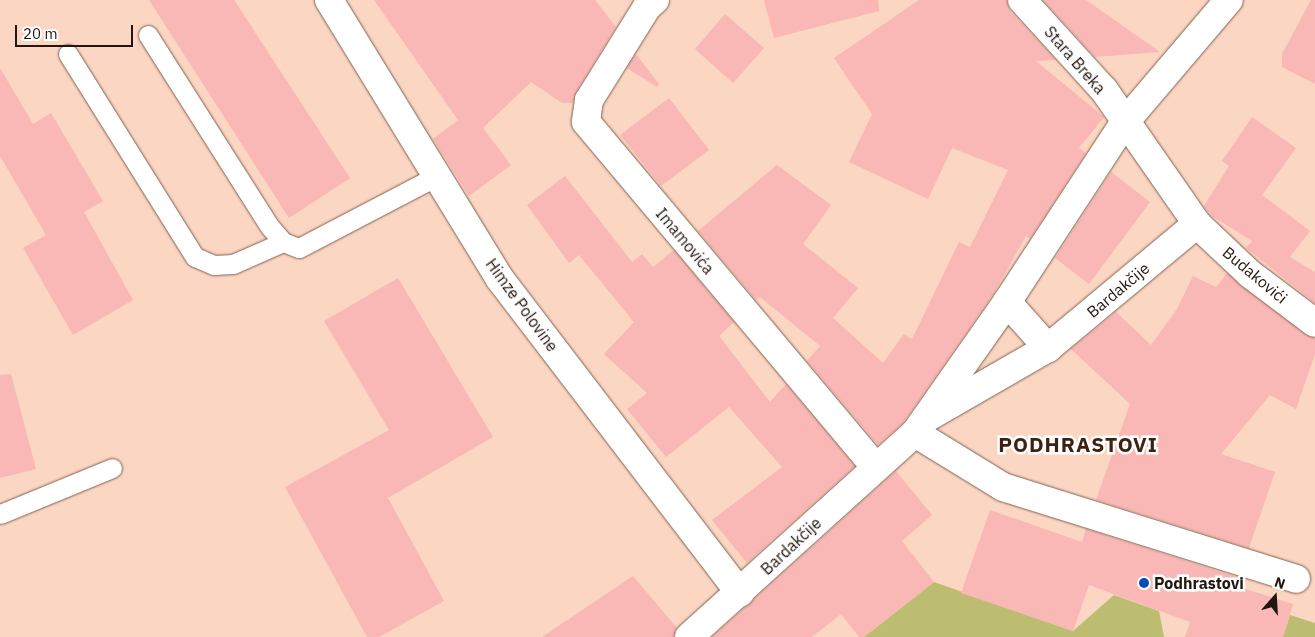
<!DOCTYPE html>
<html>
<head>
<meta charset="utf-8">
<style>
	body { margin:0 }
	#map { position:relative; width:1315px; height:637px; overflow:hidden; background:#fbd6c2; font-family:"IBM Plex Sans",sans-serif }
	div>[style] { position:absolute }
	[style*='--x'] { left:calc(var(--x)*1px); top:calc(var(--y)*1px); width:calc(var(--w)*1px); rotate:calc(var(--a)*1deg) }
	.green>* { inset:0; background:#bcbd70 }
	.building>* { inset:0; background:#f9b7b6 }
	.roads { filter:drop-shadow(0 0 1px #816150) drop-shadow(0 0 1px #816150) }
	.lane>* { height:19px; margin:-9.5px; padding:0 9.5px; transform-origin:9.5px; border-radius:9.5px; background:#fff }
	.street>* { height:28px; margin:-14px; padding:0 14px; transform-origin:14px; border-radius:14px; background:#fff }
	.secondary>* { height:28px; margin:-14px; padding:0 14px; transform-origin:14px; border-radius:14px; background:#fff }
	.dots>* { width:14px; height:14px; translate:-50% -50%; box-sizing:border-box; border:2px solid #fff; border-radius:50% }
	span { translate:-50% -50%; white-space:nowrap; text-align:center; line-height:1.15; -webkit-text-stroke:5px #fff; paint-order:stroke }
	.street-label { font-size:16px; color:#23160f }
	.poi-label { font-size:16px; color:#23160f; font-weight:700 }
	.left { translate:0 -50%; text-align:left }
	.district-label { font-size:21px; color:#3d2212; font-weight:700; letter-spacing:1px }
	.north { position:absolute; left:1250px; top:572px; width:50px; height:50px; -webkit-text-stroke:4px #fff; paint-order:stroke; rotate:19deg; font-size:14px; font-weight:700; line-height:20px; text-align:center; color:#23160f }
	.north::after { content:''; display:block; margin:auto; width:18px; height:22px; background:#23160f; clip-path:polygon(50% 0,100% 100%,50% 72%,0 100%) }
	.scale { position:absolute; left:15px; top:25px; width:118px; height:22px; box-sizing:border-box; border:2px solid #23160f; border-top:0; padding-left:6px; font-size:15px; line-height:18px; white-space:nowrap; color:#23160f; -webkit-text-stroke:4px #fff; paint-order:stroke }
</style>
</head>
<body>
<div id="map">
	<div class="green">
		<i style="clip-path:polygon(934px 582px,1073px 631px,1114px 595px,1159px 611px,1164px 637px,864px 637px)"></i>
		<i style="clip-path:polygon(1290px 615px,1315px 623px,1315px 637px,1283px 637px)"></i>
	</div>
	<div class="building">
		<i style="clip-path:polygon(149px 0,234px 0,350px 178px,289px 218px)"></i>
		<i style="clip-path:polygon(374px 0,595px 0,616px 27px,576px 92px,573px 103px,562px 103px,531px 82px,483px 128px,511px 165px,469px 196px,433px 139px,458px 120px)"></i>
		<i style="clip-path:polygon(764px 0,878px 0,879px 11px,774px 38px)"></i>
		<i style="clip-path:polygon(919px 0,1007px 0,1010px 11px,1056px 60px,1036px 61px,1104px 117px,1079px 148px,1086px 153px,1030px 239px,1026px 236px,994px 293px,903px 423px,878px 445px,807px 361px,820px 346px,760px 297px,756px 300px,698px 231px,777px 165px,831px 205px,803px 244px,858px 288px,833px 318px,883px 363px,904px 334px,912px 339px,959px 242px,970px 247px,1008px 170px,952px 148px,928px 199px,849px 162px,872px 114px,834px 58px)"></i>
		<i style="clip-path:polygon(1043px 0,1086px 0,1160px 52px,1095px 57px)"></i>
		<i style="clip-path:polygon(1311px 0,1315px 0,1315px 84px,1282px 67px,1282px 54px)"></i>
		<i style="clip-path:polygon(725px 14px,764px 48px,733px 83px,695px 49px)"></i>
		<i style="clip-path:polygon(636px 54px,659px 84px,657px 87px,627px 68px)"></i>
		<i style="clip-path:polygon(0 68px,33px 124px,51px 113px,103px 201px,84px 212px,133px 300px,73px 335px,23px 248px,46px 235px,0 156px)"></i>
		<i style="clip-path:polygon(669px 98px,709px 150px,661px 186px,620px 135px)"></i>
		<i style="clip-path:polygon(1252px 117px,1296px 148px,1262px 195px,1310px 231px,1290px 257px,1315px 272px,1315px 303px,1246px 248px,1252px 241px,1212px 216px,1204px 206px,1229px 166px,1222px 161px)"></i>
		<i style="clip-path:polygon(1111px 172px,1150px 202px,1089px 284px,1055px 258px)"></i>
		<i style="clip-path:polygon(565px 176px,632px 262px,642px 254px,653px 267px,674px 250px,734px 322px,719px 336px,770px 402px,786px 384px,855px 466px,747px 563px,712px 520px,782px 467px,729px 407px,666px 457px,627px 409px,647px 393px,604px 354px,634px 322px,579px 255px,569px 263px,527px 205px)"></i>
		<i style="clip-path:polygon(1227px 273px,1306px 335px,1315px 338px,1315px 354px,1296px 409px,1270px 395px,1221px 454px,1275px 472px,1249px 548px,1096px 500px,1130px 404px,1071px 349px,1116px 312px,1151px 345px,1177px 309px,1193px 276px,1216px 287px)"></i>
		<i style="clip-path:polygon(398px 278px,493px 437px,388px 498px,444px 601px,379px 637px,367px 637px,285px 487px,389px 430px,324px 321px)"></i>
		<i style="clip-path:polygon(11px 374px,36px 469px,0 478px,0 375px)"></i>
		<i style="clip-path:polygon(896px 471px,932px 515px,902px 541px,934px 582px,864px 637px,859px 637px,841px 614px,812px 637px,712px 637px)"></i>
		<i style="clip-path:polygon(990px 510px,1082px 542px,1086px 529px,1239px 578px,1236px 586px,1293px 604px,1283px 637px,1185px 637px,1190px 622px,1089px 585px,1073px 631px,961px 593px)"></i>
		<i style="clip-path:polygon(633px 576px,677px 628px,674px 637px,542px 637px)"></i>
	</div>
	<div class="roads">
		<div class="lane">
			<i style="--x:148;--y:35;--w:227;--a:57.6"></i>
			<i style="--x:270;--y:227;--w:20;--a:49"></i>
			<i style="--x:283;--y:242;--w:17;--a:21"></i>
			<i style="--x:299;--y:248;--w:156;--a:-27.6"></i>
			<i style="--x:68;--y:54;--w:239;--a:58"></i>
			<i style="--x:195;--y:257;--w:21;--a:23"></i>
			<i style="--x:214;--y:265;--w:19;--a:-3"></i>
			<i style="--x:233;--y:264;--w:55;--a:-23.7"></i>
			<i style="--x:0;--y:514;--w:121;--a:-22.3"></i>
		</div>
		<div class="street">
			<i style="--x:329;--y:0;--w:327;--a:58.5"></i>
			<i style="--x:500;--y:279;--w:395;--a:52.6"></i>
			<i style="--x:655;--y:0;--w:11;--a:139"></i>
			<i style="--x:647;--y:7;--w:110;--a:121.9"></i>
			<i style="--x:589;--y:100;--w:22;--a:98"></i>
			<i style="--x:586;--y:122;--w:451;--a:50"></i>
			<i style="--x:1022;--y:0;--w:122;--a:47.7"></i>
			<i style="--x:1104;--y:90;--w:163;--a:55.2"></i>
			<i style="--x:1197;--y:224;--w:73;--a:43.3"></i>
			<i style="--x:1250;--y:274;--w:81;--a:37"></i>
			<i style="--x:928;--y:417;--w:138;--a:-29.9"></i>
			<i style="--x:1048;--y:348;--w:194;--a:-39.8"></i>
			<i style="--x:915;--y:433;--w:103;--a:31.5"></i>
			<i style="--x:1003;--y:487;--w:307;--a:17.4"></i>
		</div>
		<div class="secondary">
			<i style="--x:1007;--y:302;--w:62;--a:48.3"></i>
			<i style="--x:689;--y:637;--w:304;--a:-42.1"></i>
			<i style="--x:915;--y:433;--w:160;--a:-54.9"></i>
			<i style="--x:1007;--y:302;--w:215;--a:-56.8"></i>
			<i style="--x:1125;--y:122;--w:160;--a:-49.6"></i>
		</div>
	</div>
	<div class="dots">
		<i style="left:1144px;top:583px;background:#024db7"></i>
	</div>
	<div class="street-label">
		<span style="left:1075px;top:60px;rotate:49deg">Stara Breka</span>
		<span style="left:685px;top:241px;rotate:50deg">Imamovića</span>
		<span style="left:1255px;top:275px;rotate:40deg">Budakovići</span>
		<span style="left:1118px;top:290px;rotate:-40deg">Bardakčije</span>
		<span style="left:522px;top:305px;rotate:54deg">Himze Polovine</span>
		<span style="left:791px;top:546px;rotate:-43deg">Bardakčije</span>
	</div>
	<div class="poi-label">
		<span class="left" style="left:1154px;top:583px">Podhrastovi</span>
	</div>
	<div class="district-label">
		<span style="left:1078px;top:444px">PODHRASTOVI</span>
	</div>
	<div class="north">N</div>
	<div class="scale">20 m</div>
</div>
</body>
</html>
